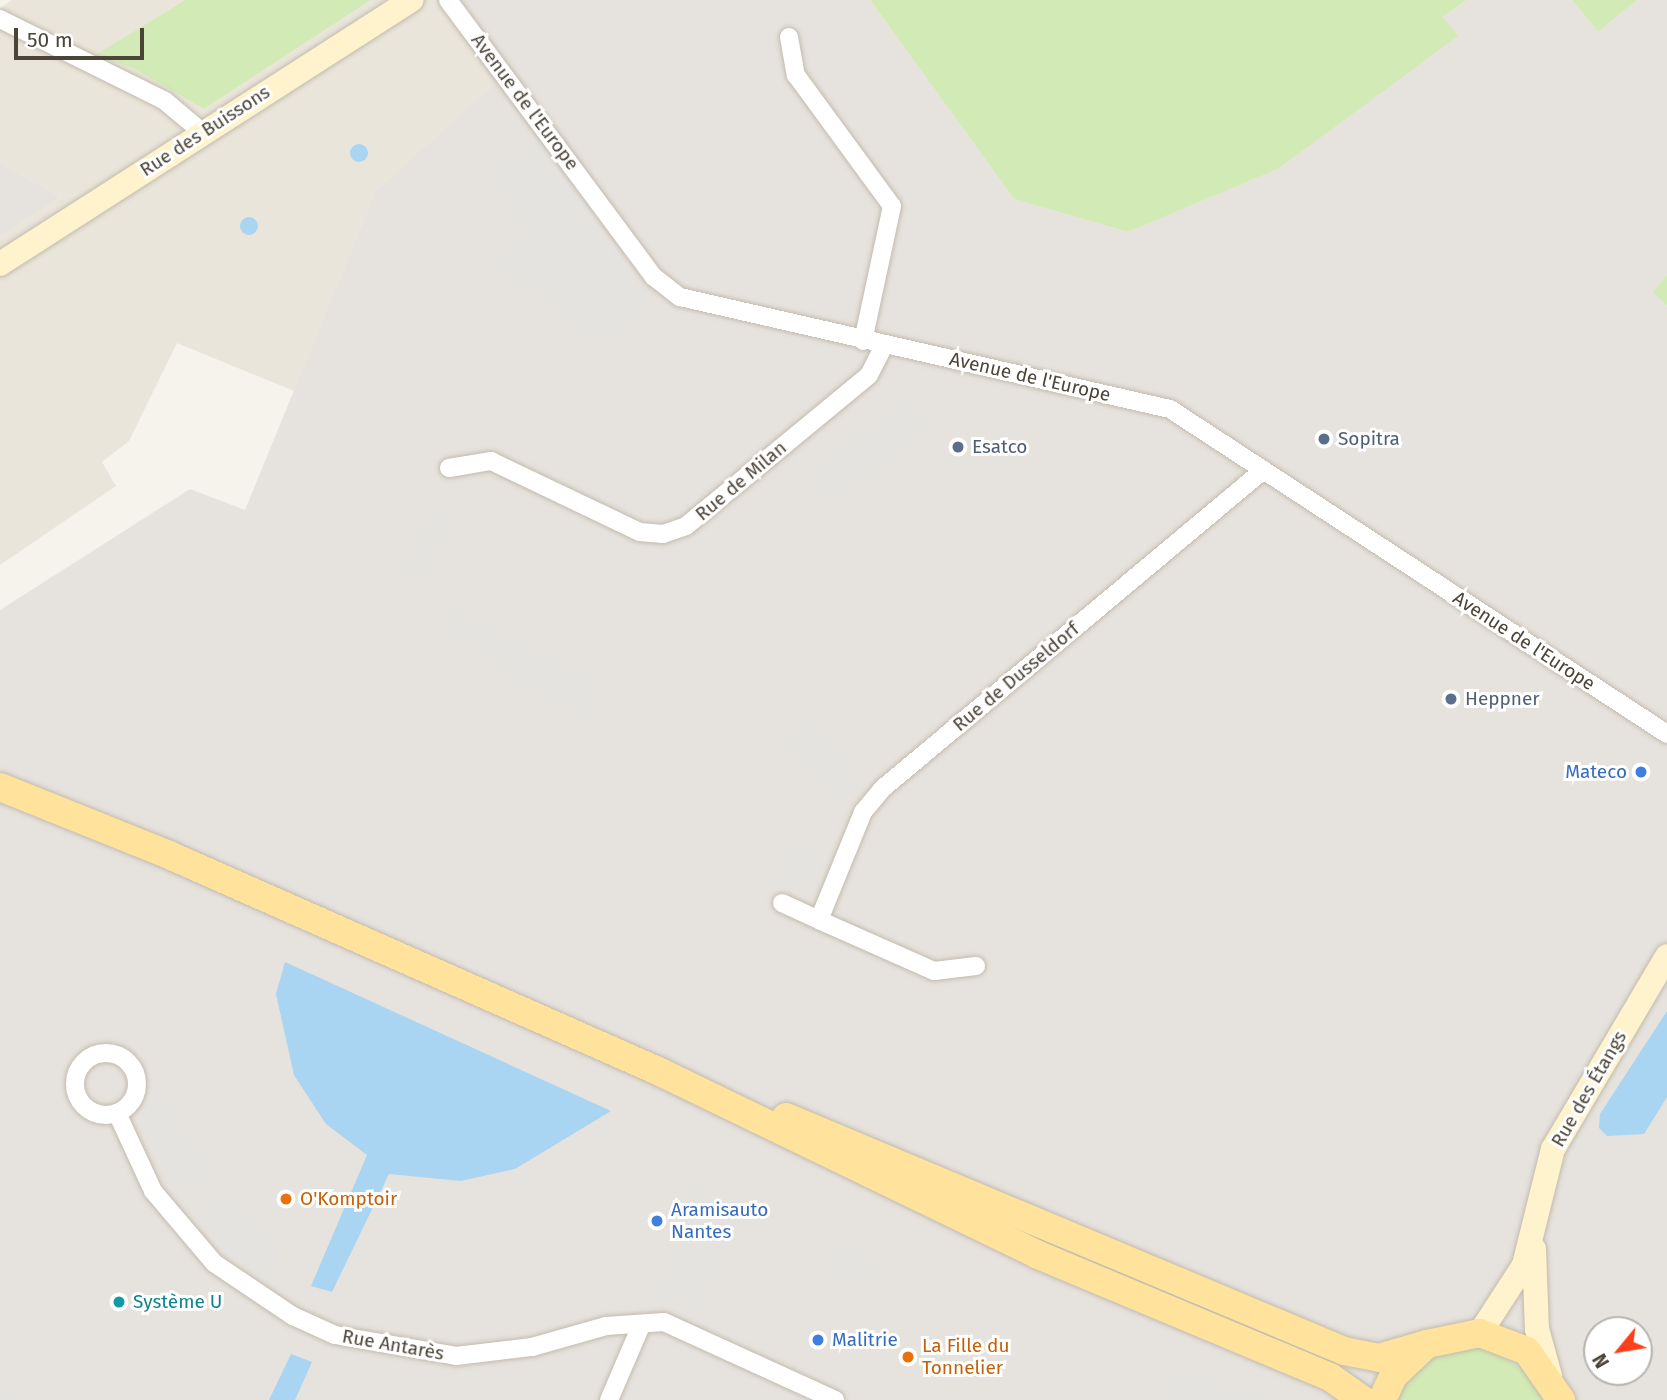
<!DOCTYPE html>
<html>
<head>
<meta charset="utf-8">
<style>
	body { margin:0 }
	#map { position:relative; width:1667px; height:1400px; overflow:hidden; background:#f6f3ec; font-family:"Fira Sans",sans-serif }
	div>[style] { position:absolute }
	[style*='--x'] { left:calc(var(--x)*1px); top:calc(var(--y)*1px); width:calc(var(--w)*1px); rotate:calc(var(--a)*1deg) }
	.residential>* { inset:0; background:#eae5da }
	.industrial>* { inset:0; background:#e6e2dd }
	.green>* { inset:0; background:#d2eab5 }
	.parking>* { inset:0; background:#e5e3e0 }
	.water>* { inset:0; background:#a9d4f2 }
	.round { border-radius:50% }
	.roads { filter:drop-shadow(0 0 2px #c2bbae) drop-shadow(0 0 2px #c2bbae) }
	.street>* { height:18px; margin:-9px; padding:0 9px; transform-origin:9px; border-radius:9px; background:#fff }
	.street>.ring { margin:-9px; padding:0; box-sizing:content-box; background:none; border:18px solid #fff; border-radius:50% }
	.secondary>* { height:24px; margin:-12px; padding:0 12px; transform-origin:12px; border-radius:12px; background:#fff3cd }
	.primary>* { height:28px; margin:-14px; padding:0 14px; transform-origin:14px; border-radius:14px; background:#ffe39c }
	.dots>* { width:19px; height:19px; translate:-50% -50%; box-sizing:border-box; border:4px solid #fff; border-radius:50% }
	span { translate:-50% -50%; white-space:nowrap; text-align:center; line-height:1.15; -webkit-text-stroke:6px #fff; paint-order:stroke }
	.street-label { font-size:19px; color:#4b4439 }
	.service-label { font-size:19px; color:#4e5e75 }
	.left { translate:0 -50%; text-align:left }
	.shop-label { font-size:19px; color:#366cbe }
	.right { translate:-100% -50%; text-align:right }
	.food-label { font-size:19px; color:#c56008 }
	.culture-label { font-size:19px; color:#0d838f }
	.north { position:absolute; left:1583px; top:1316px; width:70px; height:70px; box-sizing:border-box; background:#fff; border:2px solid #b7b4b0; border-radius:50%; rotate:240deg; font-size:19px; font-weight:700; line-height:28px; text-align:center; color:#4b4439 }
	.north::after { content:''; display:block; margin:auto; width:24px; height:32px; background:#fc3f1d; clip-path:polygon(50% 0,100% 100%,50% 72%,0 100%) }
	.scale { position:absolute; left:14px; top:28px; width:130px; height:32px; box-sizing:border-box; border:4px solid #4b4439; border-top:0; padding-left:9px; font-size:21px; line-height:24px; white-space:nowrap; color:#4b4439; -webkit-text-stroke:5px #fff; paint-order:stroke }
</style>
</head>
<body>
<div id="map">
	<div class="residential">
		<i style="clip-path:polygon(11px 0,185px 0,95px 56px,133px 68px,204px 109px,371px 0,442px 0,495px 85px,376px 190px,294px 391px,177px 343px,129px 441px,102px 462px,116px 486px,0 565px,0 237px,61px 197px,0 163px,0 9px)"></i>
	</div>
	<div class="industrial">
		<i style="clip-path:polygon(evenodd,442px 0,870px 0,1014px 199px,1128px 232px,1278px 169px,1457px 36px,1443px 17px,1467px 0,1572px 0,1598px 32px,1637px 0,1667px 0,1667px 275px,1654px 292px,1667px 306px,1667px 1400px,0 1400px,0 610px,190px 489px,245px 510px,376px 190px,494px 85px,442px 0,1597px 1330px,1639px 1330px,1639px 1372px,1597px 1372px,1597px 1330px)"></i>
		<i style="clip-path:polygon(0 163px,61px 197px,0 237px)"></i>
	</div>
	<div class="green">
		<i style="clip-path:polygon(185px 0,371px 0,204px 109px,133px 68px,94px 56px)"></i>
		<i style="clip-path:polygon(870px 0,1467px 0,1443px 17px,1458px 36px,1278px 169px,1128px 232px,1014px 199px)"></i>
		<i style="clip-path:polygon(1572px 0,1637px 0,1598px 32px)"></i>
		<i style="clip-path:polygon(1667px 275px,1667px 306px,1653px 292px)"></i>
		<i style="clip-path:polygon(1481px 1347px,1527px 1370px,1545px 1400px,1395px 1400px,1411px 1371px,1431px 1356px)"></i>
	</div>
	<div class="parking">
		<i style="clip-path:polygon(537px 142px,647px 293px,624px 340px,608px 345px,552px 321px,560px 304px,487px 268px,525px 228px,479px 167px)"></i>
		<i style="clip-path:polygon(901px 396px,928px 428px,832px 511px,805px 479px)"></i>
		<i style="clip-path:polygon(436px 501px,455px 510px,420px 583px,401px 574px)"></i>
		<i style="clip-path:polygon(447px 606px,607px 682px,589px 722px,498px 679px,504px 666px,434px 632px)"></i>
		<i style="clip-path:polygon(810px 714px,864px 783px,836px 805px,782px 737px)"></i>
		<i style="clip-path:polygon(791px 841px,825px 858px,805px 899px,772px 883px)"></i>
		<i style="clip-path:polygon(162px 1086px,185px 1135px,193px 1131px,219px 1178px,185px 1201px,139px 1120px,146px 1097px)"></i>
		<i style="clip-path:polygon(696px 1182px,749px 1204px,698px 1312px,654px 1298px,666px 1251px)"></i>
		<i style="clip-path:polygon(229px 1184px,281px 1250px,274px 1287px,226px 1251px,191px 1213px)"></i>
		<i style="clip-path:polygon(835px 1235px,882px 1259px,864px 1294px,817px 1270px)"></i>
		<i style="clip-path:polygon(1177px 1359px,1266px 1400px,1167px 1400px,1152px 1393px,1163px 1369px,1171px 1372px)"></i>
		<i style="clip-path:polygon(0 1384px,31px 1400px,0 1400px)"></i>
	</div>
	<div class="water">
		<i class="round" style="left:350px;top:144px;width:18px;height:18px"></i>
		<i class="round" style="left:240px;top:217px;width:18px;height:18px"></i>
		<i style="clip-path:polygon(285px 962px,611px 1111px,515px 1169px,461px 1181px,389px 1174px,332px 1292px,311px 1286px,367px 1155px,326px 1124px,294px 1075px,276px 994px)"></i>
		<i style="clip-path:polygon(1667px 1011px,1667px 1097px,1644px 1134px,1607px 1136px,1599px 1128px,1600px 1114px)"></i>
		<i style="clip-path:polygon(291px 1354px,312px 1362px,295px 1400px,269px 1400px)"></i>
	</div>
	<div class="roads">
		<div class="street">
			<i style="--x:448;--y:0;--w:345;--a:53.4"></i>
			<i style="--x:654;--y:277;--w:33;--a:38"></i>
			<i style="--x:680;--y:297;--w:503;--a:12.88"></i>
			<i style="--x:1170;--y:409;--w:594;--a:33.18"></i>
			<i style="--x:0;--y:19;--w:184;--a:26.4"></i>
			<i style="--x:165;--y:101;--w:50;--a:40.1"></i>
			<i style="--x:789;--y:37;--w:39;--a:80"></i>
			<i style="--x:796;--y:75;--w:162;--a:53.8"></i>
			<i style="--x:892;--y:206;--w:138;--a:102.1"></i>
			<i style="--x:449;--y:468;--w:43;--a:-9.5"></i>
			<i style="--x:491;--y:461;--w:165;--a:25.5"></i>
			<i style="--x:640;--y:532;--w:23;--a:5"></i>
			<i style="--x:663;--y:534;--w:24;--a:-19"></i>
			<i style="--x:686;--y:526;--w:237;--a:-39.5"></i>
			<i style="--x:869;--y:375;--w:34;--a:-63"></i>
			<i style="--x:782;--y:903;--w:41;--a:24.7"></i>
			<i style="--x:976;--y:966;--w:42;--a:173.2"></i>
			<i style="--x:934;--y:971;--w:126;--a:-156.1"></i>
			<i style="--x:819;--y:920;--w:117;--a:-67.8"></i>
			<i style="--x:863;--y:812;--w:30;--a:-50"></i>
			<i style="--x:882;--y:789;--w:497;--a:-39.9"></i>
			<i class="ring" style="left:75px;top:1053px;width:44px;height:44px"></i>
			<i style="--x:117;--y:1113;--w:86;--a:65.2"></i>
			<i style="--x:153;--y:1191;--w:94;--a:49.7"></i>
			<i style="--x:214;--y:1263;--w:95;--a:33.9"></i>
			<i style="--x:293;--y:1316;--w:46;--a:24.3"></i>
			<i style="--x:335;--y:1335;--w:123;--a:9.8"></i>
			<i style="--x:456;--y:1356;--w:77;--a:-6.8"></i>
			<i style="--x:532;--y:1347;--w:77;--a:-15.8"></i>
			<i style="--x:606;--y:1326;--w:58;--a:-3.9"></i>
			<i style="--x:664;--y:1322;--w:188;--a:24.5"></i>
			<i style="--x:609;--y:1400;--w:78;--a:-66.7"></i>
		</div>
		<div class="secondary">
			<i style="--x:0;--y:264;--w:489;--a:-32.7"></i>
			<i style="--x:1534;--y:1249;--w:80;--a:87.9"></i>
			<i style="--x:1537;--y:1329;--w:49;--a:74.5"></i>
			<i style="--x:1480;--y:1333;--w:81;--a:-57.1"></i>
			<i style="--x:1524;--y:1265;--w:120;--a:-76"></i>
			<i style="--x:1553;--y:1149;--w:224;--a:-59.4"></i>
		</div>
		<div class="primary">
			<i style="--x:0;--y:787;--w:182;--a:21.9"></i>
			<i style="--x:169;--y:855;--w:535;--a:23.83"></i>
			<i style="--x:658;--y:1071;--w:420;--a:25.8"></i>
			<i style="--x:1036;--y:1254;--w:319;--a:22.7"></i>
			<i style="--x:1330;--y:1377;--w:40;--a:34.9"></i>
			<i style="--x:786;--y:1117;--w:605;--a:22.75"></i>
			<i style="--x:1344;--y:1351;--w:36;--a:11"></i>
			<i style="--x:1379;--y:1358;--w:50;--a:-16.3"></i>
			<i style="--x:1382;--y:1400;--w:26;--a:-65"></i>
			<i style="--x:1393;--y:1376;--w:47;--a:-43.3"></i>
			<i style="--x:1427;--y:1344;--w:54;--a:-11.7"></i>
			<i style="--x:1480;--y:1333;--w:50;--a:21"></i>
			<i style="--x:1527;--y:1351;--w:60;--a:55.2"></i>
		</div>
	</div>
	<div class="dots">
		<i style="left:1324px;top:439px;background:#5c6f8a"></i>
		<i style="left:958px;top:447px;background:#5c6f8a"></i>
		<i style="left:1451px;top:699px;background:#5c6f8a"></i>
		<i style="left:1641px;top:772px;background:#3f7fe0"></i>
		<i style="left:286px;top:1199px;background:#e8710a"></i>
		<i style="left:657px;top:1221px;background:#3f7fe0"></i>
		<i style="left:119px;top:1302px;background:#0f9aa8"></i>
		<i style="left:818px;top:1340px;background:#3f7fe0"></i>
		<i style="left:908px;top:1357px;background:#e8710a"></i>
	</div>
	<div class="street-label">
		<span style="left:525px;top:102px;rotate:53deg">Avenue de l'Europe</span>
		<span style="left:205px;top:131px;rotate:-33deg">Rue des Buissons</span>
		<span style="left:1030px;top:377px;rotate:13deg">Avenue de l'Europe</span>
		<span style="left:741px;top:481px;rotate:-40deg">Rue de Milan</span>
		<span style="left:1524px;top:641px;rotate:33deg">Avenue de l'Europe</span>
		<span style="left:1016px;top:677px;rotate:-40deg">Rue de Dusseldorf</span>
		<span style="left:1589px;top:1089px;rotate:-60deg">Rue des Étangs</span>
		<span style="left:393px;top:1345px;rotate:10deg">Rue Antarès</span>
	</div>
	<div class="service-label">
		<span class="left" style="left:1338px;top:439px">Sopitra</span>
		<span class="left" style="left:972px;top:447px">Esatco</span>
		<span class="left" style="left:1465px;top:699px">Heppner</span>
	</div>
	<div class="shop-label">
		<span class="right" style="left:1627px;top:772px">Mateco</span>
		<span class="left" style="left:671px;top:1221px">Aramisauto<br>Nantes</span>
		<span class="left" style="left:832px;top:1340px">Malitrie</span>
	</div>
	<div class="food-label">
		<span class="left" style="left:300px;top:1199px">O'Komptoir</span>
		<span class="left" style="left:922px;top:1357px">La Fille du<br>Tonnelier</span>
	</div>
	<div class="culture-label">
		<span class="left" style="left:133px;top:1302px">Système U</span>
	</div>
	<div class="north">N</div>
	<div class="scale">50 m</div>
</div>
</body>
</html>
